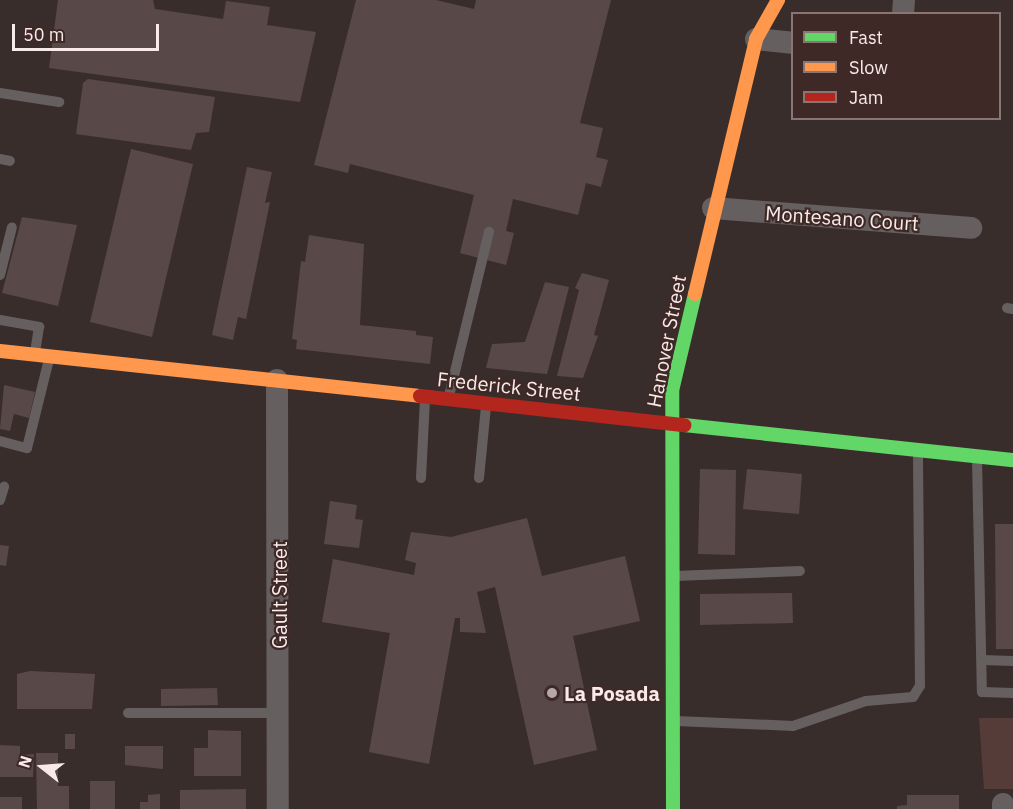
<!DOCTYPE html>
<html>
<head>
<meta charset="utf-8">
<style>
	body { margin:0 }
	#map { position:relative; width:1013px; height:809px; overflow:hidden; background:#392d2c; font-family:"IBM Plex Sans",sans-serif }
	div>[style] { position:absolute }
	[style*='--x'] { left:calc(var(--x)*1px); top:calc(var(--y)*1px); width:calc(var(--w)*1px); rotate:calc(var(--a)*1deg) }
	.green>* { inset:0; background:#563c38 }
	.building>* { inset:0; background:#584948 }
	.lane>* { height:10px; margin:-5px; padding:0 5px; transform-origin:5px; border-radius:5px; background:#65605f }
	.street>* { height:22px; margin:-11px; padding:0 11px; transform-origin:11px; border-radius:11px; background:#65605f }
	.fast>* { height:14px; margin:-7px; padding:0 7px; transform-origin:7px; border-radius:7px; background:#63d668 }
	.slow>* { height:14px; margin:-7px; padding:0 7px; transform-origin:7px; border-radius:7px; background:#ff974d }
	.jam>* { height:14px; margin:-7px; padding:0 7px; transform-origin:7px; border-radius:7px; background:#b3261e }
	.dots>* { width:16px; height:16px; translate:-50% -50%; box-sizing:border-box; border:3px solid #3e2927; border-radius:50% }
	span { translate:-50% -50%; white-space:nowrap; text-align:center; line-height:1.15; -webkit-text-stroke:4.5px #3e2927; paint-order:stroke }
	.street-label { font-size:20px; color:#f8eae8 }
	.poi-label { font-size:20px; color:#f8eae8; font-weight:700 }
	.left { translate:0 -50%; text-align:left }
	.legend { position:absolute; left:791px; top:12px; width:210px; height:108px; box-sizing:border-box; background:#3e2927; border:2px solid #887674; margin:0; padding:8px 10px; list-style:none; font-size:18px; color:#f8eae8 }
	.legend li { display:flex; align-items:center; gap:12px; height:30px }
	.legend b { width:30px; border:2px solid #887674 }
	.north { position:absolute; left:12px; top:737px; width:60px; height:60px; -webkit-text-stroke:4px #3e2927; paint-order:stroke; rotate:287deg; font-size:16px; font-weight:700; line-height:24px; text-align:center; color:#f8eae8 }
	.north::after { content:''; display:block; margin:auto; width:21px; height:27px; background:#f8eae8; clip-path:polygon(50% 0,100% 100%,50% 72%,0 100%) }
	.scale { position:absolute; left:12px; top:24px; width:147px; height:27px; box-sizing:border-box; border:3px solid #f8eae8; border-top:0; padding-left:8px; font-size:18px; line-height:21px; white-space:nowrap; color:#f8eae8; -webkit-text-stroke:4px #3e2927; paint-order:stroke }
</style>
</head>
<body>
<div id="map">
	<div class="green">
		<i style="clip-path:polygon(979px 718px,1013px 718px,1013px 789px,984px 789px)"></i>
	</div>
	<div class="building">
		<i style="clip-path:polygon(58px 0,153px 0,155px 9px,223px 19px,226px 1px,270px 7px,267px 25px,316px 32px,300px 102px,49px 68px)"></i>
		<i style="clip-path:polygon(356px 0,436px 0,474px 9px,476px 0,611px 0,580px 123px,603px 128px,596px 157px,608px 160px,601px 187px,586px 183px,578px 215px,513px 199px,506px 231px,514px 233px,506px 265px,460px 253px,474px 195px,350px 164px,348px 173px,314px 165px)"></i>
		<i style="clip-path:polygon(88px 79px,215px 97px,209px 132px,196px 133px,191px 150px,76px 134px,83px 83px)"></i>
		<i style="clip-path:polygon(131px 149px,193px 164px,152px 337px,90px 322px)"></i>
		<i style="clip-path:polygon(247px 167px,272px 172px,265px 203px,270px 202px,246px 319px,238px 317px,233px 340px,212px 335px)"></i>
		<i style="clip-path:polygon(22px 217px,77px 225px,58px 306px,2px 293px)"></i>
		<i style="clip-path:polygon(309px 235px,364px 244px,360px 325px,416px 331px,416px 335px,433px 337px,430px 364px,296px 349px,297px 340px,292px 339px,301px 261px,305px 262px)"></i>
		<i style="clip-path:polygon(582px 273px,609px 280px,594px 335px,598px 336px,583px 378px,557px 376px,579px 290px,575px 288px)"></i>
		<i style="clip-path:polygon(545px 282px,569px 287px,547px 374px,486px 368px,492px 344px,525px 342px)"></i>
		<i style="clip-path:polygon(4px 385px,35px 392px,29px 418px,14px 414px,10px 431px,0 429px)"></i>
		<i style="clip-path:polygon(700px 469px,736px 470px,735px 555px,698px 554px)"></i>
		<i style="clip-path:polygon(747px 469px,802px 474px,799px 514px,743px 509px)"></i>
		<i style="clip-path:polygon(330px 501px,357px 505px,355px 519px,363px 520px,359px 548px,324px 544px)"></i>
		<i style="clip-path:polygon(527px 518px,542px 576px,625px 556px,640px 621px,573px 636px,597px 750px,534px 765px,495px 587px,477px 592px,486px 633px,460px 632px,460px 618px,455px 618px,429px 764px,369px 752px,390px 633px,322px 622px,333px 559px,414px 575px,416px 563px,405px 560px,411px 532px,451px 537px)"></i>
		<i style="clip-path:polygon(995px 524px,1013px 524px,1013px 649px,996px 649px)"></i>
		<i style="clip-path:polygon(0 545px,9px 546px,6px 566px,0 565px)"></i>
		<i style="clip-path:polygon(792px 593px,793px 623px,700px 625px,700px 594px)"></i>
		<i style="clip-path:polygon(30px 671px,95px 674px,92px 709px,17px 709px,17px 674px)"></i>
		<i style="clip-path:polygon(217px 688px,218px 705px,161px 706px,161px 689px)"></i>
		<i style="clip-path:polygon(208px 730px,241px 731px,241px 776px,194px 776px,194px 748px,208px 748px)"></i>
		<i style="clip-path:polygon(65px 734px,75px 734px,75px 749px,65px 749px)"></i>
		<i style="clip-path:polygon(0 745px,20px 746px,20px 755px,34px 754px,33px 777px,0 777px)"></i>
		<i style="clip-path:polygon(125px 746px,163px 746px,163px 769px,125px 765px)"></i>
		<i style="clip-path:polygon(36px 753px,58px 753px,58px 786px,69px 786px,69px 809px,37px 809px)"></i>
		<i style="clip-path:polygon(90px 781px,115px 781px,115px 809px,90px 809px)"></i>
		<i style="clip-path:polygon(246px 789px,246px 809px,180px 809px,180px 790px)"></i>
		<i style="clip-path:polygon(160px 794px,160px 809px,140px 809px,140px 802px,148px 802px,148px 795px)"></i>
		<i style="clip-path:polygon(907px 795px,959px 795px,959px 809px,897px 809px,897px 806px,907px 805px)"></i>
		<i style="clip-path:polygon(0 797px,22px 797px,22px 809px,0 809px)"></i>
	</div>
	<div class="lane">
		<i style="--x:0;--y:93;--w:60;--a:8.7"></i>
		<i style="--x:0;--y:159;--w:10;--a:11"></i>
		<i style="--x:0;--y:275;--w:49;--a:-76"></i>
		<i style="--x:1007;--y:308;--w:6;--a:9"></i>
		<i style="--x:0;--y:320;--w:40;--a:10"></i>
		<i style="--x:39;--y:327;--w:26;--a:99"></i>
		<i style="--x:449;--y:396;--w:169;--a:-76.3"></i>
		<i style="--x:0;--y:441;--w:28;--a:15"></i>
		<i style="--x:27;--y:448;--w:92;--a:-76.1"></i>
		<i style="--x:977;--y:459;--w:233;--a:88.8"></i>
		<i style="--x:982;--y:692;--w:31;--a:2"></i>
		<i style="--x:421;--y:478;--w:78;--a:-87.1"></i>
		<i style="--x:479;--y:478;--w:71;--a:-84.4"></i>
		<i style="--x:0;--y:500;--w:14;--a:-73"></i>
		<i style="--x:675;--y:576;--w:125;--a:-2.3"></i>
		<i style="--x:982;--y:660;--w:31;--a:2"></i>
		<i style="--x:128;--y:713;--w:150;--a:0"></i>
		<i style="--x:676;--y:721;--w:117;--a:2.4"></i>
		<i style="--x:793;--y:726;--w:77;--a:-18.9"></i>
		<i style="--x:866;--y:701;--w:47;--a:-4.9"></i>
		<i style="--x:913;--y:697;--w:13;--a:-58"></i>
		<i style="--x:920;--y:686;--w:233;--a:-90.5"></i>
	</div>
	<div class="street">
		<i style="--x:903;--y:14;--w:14;--a:-86"></i>
		<i style="--x:756;--y:39;--w:36;--a:6"></i>
		<i style="--x:713;--y:208;--w:259;--a:4.4"></i>
		<i style="--x:277;--y:380;--w:429;--a:89.9"></i>
		<i style="--x:1003;--y:809;--w:5;--a:-90"></i>
	</div>
	<div class="fast">
		<i style="--x:684;--y:425;--w:331;--a:6.1"></i>
		<i style="--x:673;--y:809;--w:418;--a:-90.1"></i>
		<i style="--x:672;--y:391;--w:100;--a:-76.7"></i>
	</div>
	<div class="slow">
		<i style="--x:695;--y:294;--w:262;--a:-76.5"></i>
		<i style="--x:756;--y:39;--w:45;--a:-60.6"></i>
		<i style="--x:0;--y:351;--w:422;--a:6.1"></i>
	</div>
	<div class="jam">
		<i style="--x:420;--y:396;--w:266;--a:6.3"></i>
	</div>
	<div class="dots">
		<i style="left:552px;top:693px;background:#b5a8a6"></i>
	</div>
	<div class="street-label">
		<span style="left:842px;top:218px;rotate:4deg">Montesano Court</span>
		<span style="left:666px;top:341px;rotate:-79deg">Hanover Street</span>
		<span style="left:509px;top:386px;rotate:6deg">Frederick Street</span>
		<span style="left:279px;top:595px;rotate:-90deg">Gault Street</span>
	</div>
	<div class="poi-label">
		<span class="left" style="left:564px;top:693px">La Posada</span>
	</div>
	<ul class="legend">
	<li><b style="height:8px;background:#63d668"></b>Fast</li>
	<li><b style="height:8px;background:#ff974d"></b>Slow</li>
	<li><b style="height:8px;background:#b3261e"></b>Jam</li>
	</ul>
	<div class="north">N</div>
	<div class="scale">50 m</div>
</div>
</body>
</html>
